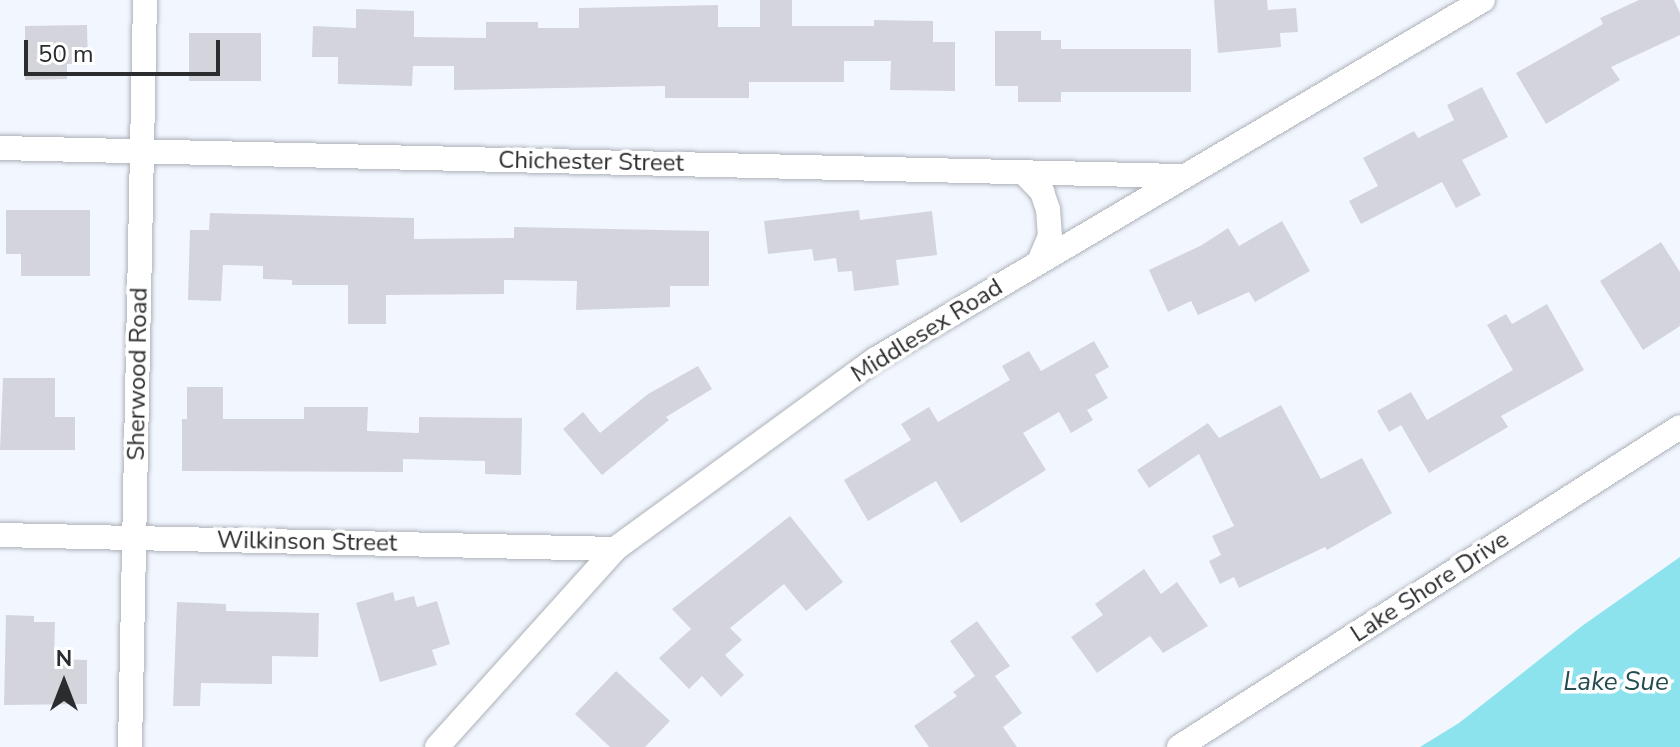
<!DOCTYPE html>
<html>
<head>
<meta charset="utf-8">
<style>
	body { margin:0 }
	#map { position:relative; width:1680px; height:747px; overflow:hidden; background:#f2f7ff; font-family:"Nunito Sans",sans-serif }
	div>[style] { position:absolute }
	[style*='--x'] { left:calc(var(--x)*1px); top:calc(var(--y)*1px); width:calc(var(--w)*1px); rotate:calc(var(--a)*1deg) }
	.water>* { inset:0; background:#8ce2ed }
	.building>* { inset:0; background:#d4d4dc }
	.roads { filter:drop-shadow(0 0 2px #adb2b9) drop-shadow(0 0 2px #adb2b9) }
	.minor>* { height:24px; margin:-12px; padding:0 12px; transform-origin:12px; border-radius:12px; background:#fff }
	span { translate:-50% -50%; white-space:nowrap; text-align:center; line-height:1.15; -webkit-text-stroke:7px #fff; paint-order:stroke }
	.street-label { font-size:24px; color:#2a2c2e }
	.water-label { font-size:26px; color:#244c51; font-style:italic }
	.north { position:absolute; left:24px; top:643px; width:80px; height:80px; -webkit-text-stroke:6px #fff; paint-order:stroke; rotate:0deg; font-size:22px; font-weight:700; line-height:32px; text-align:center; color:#2a2c2e }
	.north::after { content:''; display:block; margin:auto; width:28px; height:36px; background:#2a2c2e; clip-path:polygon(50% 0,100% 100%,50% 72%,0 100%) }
	.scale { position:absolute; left:24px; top:40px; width:196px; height:36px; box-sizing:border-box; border:4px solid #2a2c2e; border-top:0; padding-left:10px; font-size:24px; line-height:28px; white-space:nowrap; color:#2a2c2e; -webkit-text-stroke:6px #fff; paint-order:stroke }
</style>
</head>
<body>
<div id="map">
	<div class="water">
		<i style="clip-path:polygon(1680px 557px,1680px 747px,1420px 747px,1459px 723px,1582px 626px)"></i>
	</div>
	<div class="building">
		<i style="clip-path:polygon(760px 0,792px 0,792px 26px,874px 26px,874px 20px,933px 21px,933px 42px,955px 42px,955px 91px,890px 90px,891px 61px,844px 61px,844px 82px,749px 82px,749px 98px,665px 98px,665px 86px,454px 90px,454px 66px,413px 66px,412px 86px,338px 84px,338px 57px,312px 57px,313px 26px,356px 28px,356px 9px,414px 11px,414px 37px,486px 38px,486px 22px,538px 22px,538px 28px,579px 28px,579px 8px,718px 5px,718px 27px,760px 27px)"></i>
		<i style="clip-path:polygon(1214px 0,1267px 0,1268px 10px,1296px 8px,1298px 32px,1280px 33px,1281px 47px,1218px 53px)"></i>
		<i style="clip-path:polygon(1639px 0,1674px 0,1680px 13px,1680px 35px,1611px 67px,1620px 80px,1546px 124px,1516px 73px,1603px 24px,1600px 18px)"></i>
		<i style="clip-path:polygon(87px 25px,88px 64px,67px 64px,67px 79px,25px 80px,25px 26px)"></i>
		<i style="clip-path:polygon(995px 31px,1041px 31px,1041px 40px,1061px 40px,1061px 49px,1191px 49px,1191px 92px,1061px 92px,1061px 102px,1018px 102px,1018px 86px,995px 86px)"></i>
		<i style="clip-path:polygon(189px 33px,261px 33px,261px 81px,189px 81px)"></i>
		<i style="clip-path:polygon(1482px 87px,1508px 137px,1462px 160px,1481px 195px,1456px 208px,1442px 182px,1361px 224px,1349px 201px,1378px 186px,1363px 158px,1414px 131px,1418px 138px,1454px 120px,1447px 105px)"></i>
		<i style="clip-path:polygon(6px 210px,90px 210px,90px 276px,21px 276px,21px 254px,6px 254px)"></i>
		<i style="clip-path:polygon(859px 210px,860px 220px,932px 211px,937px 255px,896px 260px,899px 285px,854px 291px,852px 271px,838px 272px,836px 258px,814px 261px,812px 249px,768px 254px,764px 221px)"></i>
		<i style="clip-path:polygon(210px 213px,414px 218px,414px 239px,514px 238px,514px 227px,709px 231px,709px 286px,670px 286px,670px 307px,576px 310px,577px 281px,504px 280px,504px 294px,386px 295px,386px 324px,348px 324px,348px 285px,292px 285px,292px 280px,263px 279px,263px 266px,223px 265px,221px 301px,188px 300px,190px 230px,209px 230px)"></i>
		<i style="clip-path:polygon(1282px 221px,1310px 271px,1255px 302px,1249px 292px,1198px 315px,1191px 301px,1168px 312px,1149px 270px,1202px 245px,1228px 228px,1239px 246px)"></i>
		<i style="clip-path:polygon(1661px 242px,1680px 272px,1680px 326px,1643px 350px,1600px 281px)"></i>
		<i style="clip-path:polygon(1547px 304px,1584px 370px,1501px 416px,1508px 427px,1429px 473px,1401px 425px,1389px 432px,1377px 411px,1411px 392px,1427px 420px,1513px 370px,1487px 325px,1506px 314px,1512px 324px)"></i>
		<i style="clip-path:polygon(1094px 341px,1109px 367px,1095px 375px,1108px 398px,1087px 410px,1093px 420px,1071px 433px,1059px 412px,1023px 433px,1046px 470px,961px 523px,936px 481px,868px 521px,844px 480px,911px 440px,901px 424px,929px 407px,938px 422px,1010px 380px,1002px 366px,1029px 351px,1041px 371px)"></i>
		<i style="clip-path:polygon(698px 366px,712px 389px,666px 417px,669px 420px,602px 475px,563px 429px,583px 412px,600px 433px,648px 394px)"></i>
		<i style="clip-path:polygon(3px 378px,55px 378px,55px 417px,75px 417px,75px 450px,0 450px)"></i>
		<i style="clip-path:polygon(187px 387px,223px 387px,223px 419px,304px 419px,304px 407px,368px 407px,367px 431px,419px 433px,419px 417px,522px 418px,521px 475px,485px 474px,485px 461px,403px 459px,403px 472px,182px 471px,182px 419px,187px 419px)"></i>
		<i style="clip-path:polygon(1281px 405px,1321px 479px,1362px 458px,1392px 513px,1327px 550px,1325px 547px,1239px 588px,1234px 577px,1220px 584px,1209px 561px,1221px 555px,1212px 536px,1234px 526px,1199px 454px,1149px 488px,1137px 470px,1208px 423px,1219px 438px)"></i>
		<i style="clip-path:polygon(790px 516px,843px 582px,806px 611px,784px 584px,730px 628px,742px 640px,725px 655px,744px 675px,721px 697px,702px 676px,689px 689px,659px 658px,691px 629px,672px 609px)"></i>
		<i style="clip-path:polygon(1144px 569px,1161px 594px,1177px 582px,1208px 626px,1163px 653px,1150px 636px,1097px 673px,1071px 637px,1103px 615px,1095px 604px)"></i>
		<i style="clip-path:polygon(393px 592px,395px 601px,414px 596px,417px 607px,437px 601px,450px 644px,432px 650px,437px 665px,380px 682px,356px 603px)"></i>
		<i style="clip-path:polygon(177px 602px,226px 604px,226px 611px,319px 613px,318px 657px,272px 656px,272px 684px,201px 683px,200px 706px,173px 706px)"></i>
		<i style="clip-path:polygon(6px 615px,34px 616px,34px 622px,55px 622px,54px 659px,87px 660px,87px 704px,4px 705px)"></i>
		<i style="clip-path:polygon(977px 621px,1010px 666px,995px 676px,1022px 713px,1003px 727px,1017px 747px,929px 747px,914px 726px,957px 696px,953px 692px,975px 676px,950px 641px)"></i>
		<i style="clip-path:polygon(616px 671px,670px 721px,645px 747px,610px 747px,575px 714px)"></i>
	</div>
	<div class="roads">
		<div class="minor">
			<i style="--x:0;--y:148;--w:1181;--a:1.36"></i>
			<i style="--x:1023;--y:172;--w:28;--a:46"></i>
			<i style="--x:1042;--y:192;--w:18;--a:71"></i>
			<i style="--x:1048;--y:209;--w:27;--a:86"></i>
			<i style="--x:1050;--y:236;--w:28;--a:113"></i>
			<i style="--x:0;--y:535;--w:615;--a:1.3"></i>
			<i style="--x:130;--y:747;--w:747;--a:-88.85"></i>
			<i style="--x:437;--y:747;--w:266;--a:-48"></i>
			<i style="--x:615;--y:549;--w:323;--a:-36.1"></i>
			<i style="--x:876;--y:359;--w:705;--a:-30.6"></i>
			<i style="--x:1179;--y:747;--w:594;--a:-32.57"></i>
		</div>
	</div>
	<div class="street-label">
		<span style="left:591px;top:162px;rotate:1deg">Chichester Street</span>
		<span style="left:927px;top:331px;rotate:-32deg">Middlesex Road</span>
		<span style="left:138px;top:374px;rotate:-89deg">Sherwood Road</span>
		<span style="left:307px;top:542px;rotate:1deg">Wilkinson Street</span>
		<span style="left:1430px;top:587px;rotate:-33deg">Lake Shore Drive</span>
	</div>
	<div class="water-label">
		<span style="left:1616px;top:682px">Lake Sue</span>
	</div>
	<div class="north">N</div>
	<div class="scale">50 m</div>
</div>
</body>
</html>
